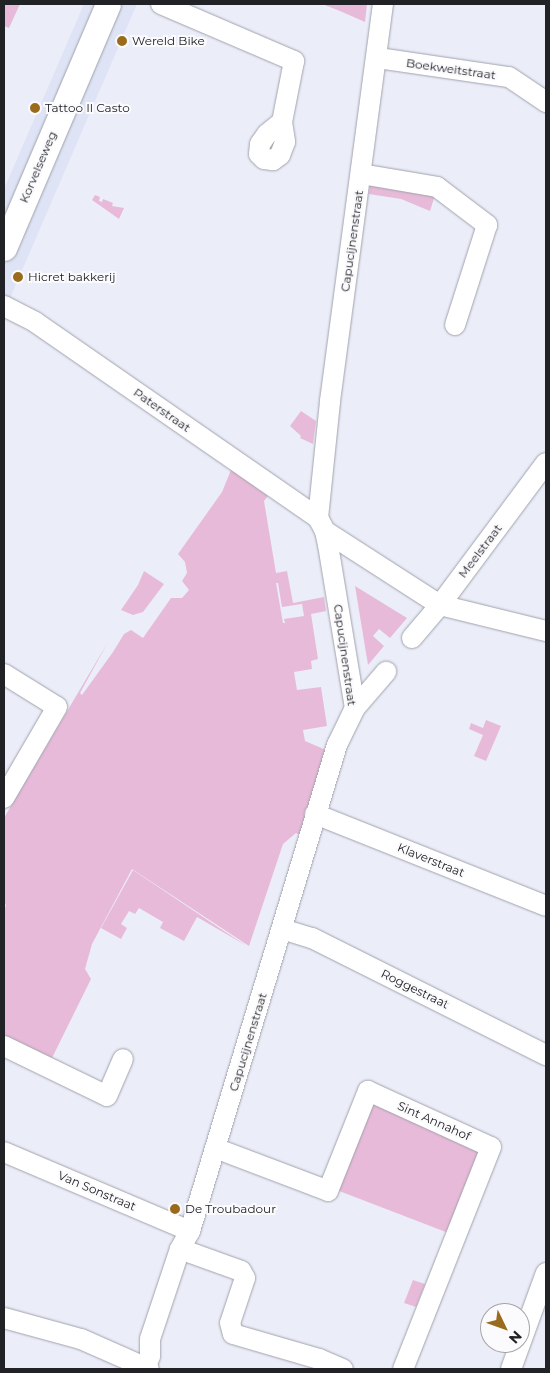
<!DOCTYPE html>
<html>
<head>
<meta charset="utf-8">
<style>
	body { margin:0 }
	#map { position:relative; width:550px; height:1373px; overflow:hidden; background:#ebeef9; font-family:Montserrat,sans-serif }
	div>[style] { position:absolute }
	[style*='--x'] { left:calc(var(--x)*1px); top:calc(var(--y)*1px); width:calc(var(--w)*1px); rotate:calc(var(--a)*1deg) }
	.built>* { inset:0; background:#dee3f5 }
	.green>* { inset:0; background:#e8bad9 }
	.roads { filter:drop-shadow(0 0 1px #a0a2ac) drop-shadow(0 0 1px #a0a2ac) }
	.minor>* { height:20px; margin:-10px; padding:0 10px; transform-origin:10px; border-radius:10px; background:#fff }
	.tertiary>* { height:25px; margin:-12.5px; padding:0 12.5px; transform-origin:12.5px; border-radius:12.5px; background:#fff }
	.dots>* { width:14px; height:14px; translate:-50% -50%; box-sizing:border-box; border:2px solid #fbfbfe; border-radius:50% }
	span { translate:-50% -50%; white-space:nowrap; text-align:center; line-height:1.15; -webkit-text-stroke:4px #fbfbfe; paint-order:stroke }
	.poi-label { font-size:12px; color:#212225 }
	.left { translate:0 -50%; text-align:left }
	.street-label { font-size:12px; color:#212225 }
	.frame { position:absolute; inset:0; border:5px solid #212225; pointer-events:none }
	.north { position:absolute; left:480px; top:1303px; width:50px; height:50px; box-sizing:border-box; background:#fbfbfe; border:1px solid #a4a4a7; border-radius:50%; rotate:132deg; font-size:14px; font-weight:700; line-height:20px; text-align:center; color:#212225 }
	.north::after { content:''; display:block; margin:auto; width:18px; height:22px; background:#9a6b1c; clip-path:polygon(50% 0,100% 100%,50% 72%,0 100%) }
</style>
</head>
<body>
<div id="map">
	<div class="built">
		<i style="clip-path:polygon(84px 4px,137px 4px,4px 312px,4px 189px)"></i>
	</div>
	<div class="green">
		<i style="clip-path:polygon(4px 4px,20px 4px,9px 28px,4px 26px)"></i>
		<i style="clip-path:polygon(322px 4px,367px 4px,365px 22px,340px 11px)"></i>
		<i style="clip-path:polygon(370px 185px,435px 195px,430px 211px,401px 199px,369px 194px)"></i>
		<i style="clip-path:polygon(95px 195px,100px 197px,99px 201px,102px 202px,103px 199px,113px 203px,112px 206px,124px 208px,119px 219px,92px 200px)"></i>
		<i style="clip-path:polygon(301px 411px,316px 421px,313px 444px,300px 438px,301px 436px,290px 426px)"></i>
		<i style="clip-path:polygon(evenodd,231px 470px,268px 496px,264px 501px,276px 573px,287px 571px,293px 603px,324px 597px,326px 611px,311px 614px,318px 659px,311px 661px,312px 669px,294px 672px,297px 690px,321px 687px,327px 726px,303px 730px,305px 741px,326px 750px,300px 835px,296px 833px,283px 844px,249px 946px,132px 869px,92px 944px,85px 969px,91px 979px,52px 1058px,45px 1055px,43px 1058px,4px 1039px,4px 911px,6px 905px,4px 903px,4px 818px,108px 642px,80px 693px,82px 695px,113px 652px,124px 634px,131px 630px,143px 638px,171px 598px,182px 598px,189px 590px,182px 581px,187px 573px,185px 562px,178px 554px,222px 492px,231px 470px,276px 583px,278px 583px,282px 607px,302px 604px,304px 616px,284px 619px,285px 623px,283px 623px,276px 583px)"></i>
		<i style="clip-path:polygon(144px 571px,164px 584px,143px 612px,133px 615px,121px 610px,138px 585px)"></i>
		<i style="clip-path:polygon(355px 586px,407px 618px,390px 638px,379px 629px,373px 636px,384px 646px,368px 665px)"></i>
		<i style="clip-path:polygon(486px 720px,501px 726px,486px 761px,474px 756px,483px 735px,469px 729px,471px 723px,483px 728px)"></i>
		<i style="clip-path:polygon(133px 870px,221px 929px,247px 946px,197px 917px,184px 941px,160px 928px,163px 922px,139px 908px,135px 914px,129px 911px,121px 924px,127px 928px,121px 939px,101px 928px)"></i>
		<i style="clip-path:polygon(370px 1098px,486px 1150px,451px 1234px,334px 1189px)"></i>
		<i style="clip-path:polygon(413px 1280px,425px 1284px,416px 1307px,404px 1303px)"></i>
	</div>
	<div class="roads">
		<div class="minor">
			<i style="--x:161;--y:4;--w:145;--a:23.2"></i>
			<i style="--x:294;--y:61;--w:62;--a:101.1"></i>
			<i style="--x:282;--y:122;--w:20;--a:81"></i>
			<i style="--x:285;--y:142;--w:14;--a:111"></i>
			<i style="--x:280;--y:155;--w:9;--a:144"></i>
			<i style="--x:273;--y:160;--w:9;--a:-174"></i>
			<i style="--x:264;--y:159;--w:7;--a:-135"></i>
			<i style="--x:259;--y:154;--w:10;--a:-84"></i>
			<i style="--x:260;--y:144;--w:12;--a:-55"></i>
			<i style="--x:267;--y:134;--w:19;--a:-39"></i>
			<i style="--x:378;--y:58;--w:132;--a:8.3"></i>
			<i style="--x:509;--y:77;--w:45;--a:34"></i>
			<i style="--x:361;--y:174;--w:77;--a:9.7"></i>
			<i style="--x:437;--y:187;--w:63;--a:37.2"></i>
			<i style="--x:487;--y:225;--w:105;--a:107.7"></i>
			<i style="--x:4;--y:306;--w:35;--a:27"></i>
			<i style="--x:35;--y:322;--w:344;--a:34.7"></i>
			<i style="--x:325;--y:531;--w:137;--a:32.8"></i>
			<i style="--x:440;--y:605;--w:109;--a:13.8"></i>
			<i style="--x:412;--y:638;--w:43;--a:-49.7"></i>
			<i style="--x:440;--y:605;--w:177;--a:-53.3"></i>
			<i style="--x:4;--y:674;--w:62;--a:31.9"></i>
			<i style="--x:57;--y:707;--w:105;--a:120.2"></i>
			<i style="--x:355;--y:708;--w:48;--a:-49.3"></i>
			<i style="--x:315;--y:814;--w:249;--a:21.7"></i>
			<i style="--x:282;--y:929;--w:31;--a:17"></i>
			<i style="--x:312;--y:938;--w:262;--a:26.6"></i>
			<i style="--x:4;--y:1046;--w:114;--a:25.9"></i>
			<i style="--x:107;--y:1096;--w:40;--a:-66.6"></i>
			<i style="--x:215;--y:1148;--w:121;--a:20.8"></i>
			<i style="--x:328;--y:1191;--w:108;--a:-68.2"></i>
			<i style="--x:368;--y:1091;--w:135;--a:24.5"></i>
			<i style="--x:491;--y:1147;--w:239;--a:111.6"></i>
			<i style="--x:4;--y:1152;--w:202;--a:23"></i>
			<i style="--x:180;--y:1249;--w:65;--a:19.8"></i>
			<i style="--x:241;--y:1271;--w:8;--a:60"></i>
			<i style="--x:245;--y:1278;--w:47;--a:108.4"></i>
			<i style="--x:230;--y:1323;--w:11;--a:75"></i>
			<i style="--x:233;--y:1334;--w:90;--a:16.2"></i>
			<i style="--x:319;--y:1359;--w:26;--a:23"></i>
			<i style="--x:4;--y:1318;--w:80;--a:15.3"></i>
			<i style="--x:81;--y:1339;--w:74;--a:23.8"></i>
			<i style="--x:145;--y:1369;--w:14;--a:-69"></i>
			<i style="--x:150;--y:1356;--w:17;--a:-90"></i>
			<i style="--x:150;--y:1339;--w:95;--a:-71.6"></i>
			<i style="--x:180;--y:1249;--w:21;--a:-61"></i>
			<i style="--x:190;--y:1231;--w:508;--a:-73.17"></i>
			<i style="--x:337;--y:745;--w:41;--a:-64.1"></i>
			<i style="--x:355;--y:708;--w:165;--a:-99.4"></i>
			<i style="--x:328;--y:545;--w:14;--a:-102"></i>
			<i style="--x:325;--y:531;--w:15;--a:-118"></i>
			<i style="--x:318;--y:518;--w:118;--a:-84.1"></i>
			<i style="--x:330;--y:401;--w:401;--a:-82.4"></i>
			<i style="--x:511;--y:1369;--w:102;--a:-70"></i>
		</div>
		<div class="tertiary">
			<i style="--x:4;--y:248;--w:265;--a:-66.9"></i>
		</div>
	</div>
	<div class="dots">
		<i style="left:122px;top:41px;background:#9a6b1c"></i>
		<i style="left:35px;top:108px;background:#9a6b1c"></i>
		<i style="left:18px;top:277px;background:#9a6b1c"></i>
		<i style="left:175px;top:1209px;background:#9a6b1c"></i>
	</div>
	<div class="poi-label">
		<span class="left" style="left:132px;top:41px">Wereld Bike</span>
		<span class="left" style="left:45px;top:108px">Tattoo Il Casto</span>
		<span class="left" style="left:28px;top:277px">Hicret bakkerij</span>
		<span class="left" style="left:185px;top:1209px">De Troubadour</span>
	</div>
	<div class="street-label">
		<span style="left:451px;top:69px;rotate:8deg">Boekweitstraat</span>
		<span style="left:38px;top:167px;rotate:-67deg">Korvelseweg</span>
		<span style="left:352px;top:241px;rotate:-82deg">Capucijnenstraat</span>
		<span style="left:162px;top:410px;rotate:35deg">Paterstraat</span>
		<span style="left:480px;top:551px;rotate:-53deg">Meelstraat</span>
		<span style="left:345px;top:655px;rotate:82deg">Capucijnenstraat</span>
		<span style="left:431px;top:860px;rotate:22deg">Klaverstraat</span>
		<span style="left:415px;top:989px;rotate:26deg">Roggestraat</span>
		<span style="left:248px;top:1042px;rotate:-73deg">Capucijnenstraat</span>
		<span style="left:434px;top:1121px;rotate:24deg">Sint Annahof</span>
		<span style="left:97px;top:1191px;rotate:23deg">Van Sonstraat</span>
	</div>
	<div class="frame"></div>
	<div class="north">N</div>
</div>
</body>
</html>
